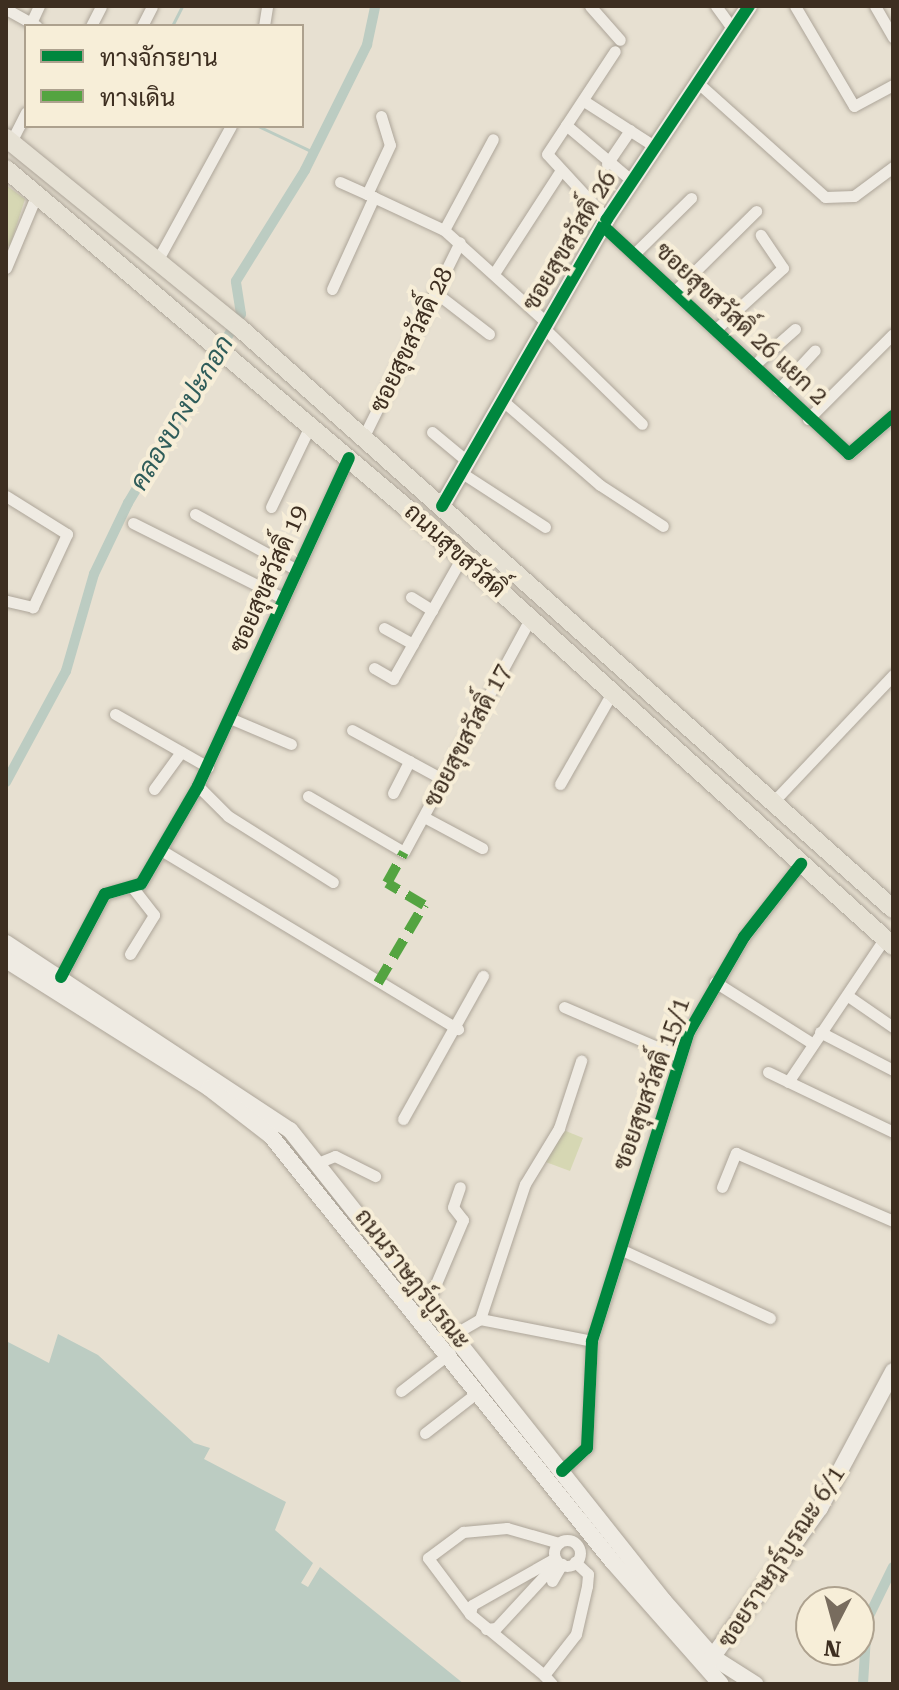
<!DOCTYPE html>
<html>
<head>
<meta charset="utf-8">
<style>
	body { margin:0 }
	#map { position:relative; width:899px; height:1690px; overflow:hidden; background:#e7e0d1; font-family:"Roboto Serif",Sarabun,serif }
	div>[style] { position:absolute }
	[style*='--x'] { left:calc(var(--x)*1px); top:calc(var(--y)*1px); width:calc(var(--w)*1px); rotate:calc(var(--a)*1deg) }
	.green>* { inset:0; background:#d6d7b3 }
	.water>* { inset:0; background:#bcccc2 }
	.stream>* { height:3px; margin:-1.5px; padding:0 1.5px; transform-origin:1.5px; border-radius:1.5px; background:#bcccc2 }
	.canal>* { height:10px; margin:-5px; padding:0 5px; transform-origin:5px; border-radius:5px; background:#bcccc2 }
	.roads { filter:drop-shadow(0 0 2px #ada599) drop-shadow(0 0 2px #ada599) }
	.street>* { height:11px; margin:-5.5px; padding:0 5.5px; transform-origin:5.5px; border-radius:5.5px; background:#efebe3 }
	.street>.ring { margin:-5.5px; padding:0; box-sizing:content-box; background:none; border:11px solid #efebe3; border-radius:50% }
	.secondary>* { height:16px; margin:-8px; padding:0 8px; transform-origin:8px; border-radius:8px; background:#efebe3 }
	.primary>* { height:18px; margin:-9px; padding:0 9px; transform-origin:9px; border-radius:9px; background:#e6e1d4 }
	.quiet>* { height:10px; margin-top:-5px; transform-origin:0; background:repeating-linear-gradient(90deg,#54a441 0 20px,transparent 0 30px) }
	.cycleway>* { height:12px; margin:-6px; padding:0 6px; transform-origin:6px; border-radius:6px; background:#00873e }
	span { translate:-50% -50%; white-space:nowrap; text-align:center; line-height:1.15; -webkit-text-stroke:8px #f7eed8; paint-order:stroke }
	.street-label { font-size:24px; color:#3d2e20 }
	.water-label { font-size:26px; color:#2f5d5a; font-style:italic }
	.frame { position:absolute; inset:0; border:8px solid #3d2e20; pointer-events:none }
	.legend { position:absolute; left:24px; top:24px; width:280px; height:104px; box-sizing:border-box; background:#f7eed8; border:2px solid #ada18e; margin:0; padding:10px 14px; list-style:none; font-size:24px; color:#3d2e20 }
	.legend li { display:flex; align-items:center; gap:16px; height:40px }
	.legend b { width:40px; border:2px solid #ada18e }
	.north { position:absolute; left:795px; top:1586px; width:80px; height:80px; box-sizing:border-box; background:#f7eed8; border:2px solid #ada18e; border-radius:50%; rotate:186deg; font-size:22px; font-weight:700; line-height:32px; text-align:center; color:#3d2e20 }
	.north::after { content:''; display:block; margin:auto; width:28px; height:36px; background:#786c5e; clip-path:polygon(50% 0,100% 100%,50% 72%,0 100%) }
</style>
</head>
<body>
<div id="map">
	<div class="green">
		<i style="clip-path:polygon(6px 185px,25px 199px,10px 246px,6px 245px)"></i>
		<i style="clip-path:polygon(561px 1129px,583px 1138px,570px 1171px,543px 1161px)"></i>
	</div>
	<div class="water">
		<i style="clip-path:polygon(58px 1334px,98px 1355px,194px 1443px,210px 1448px,204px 1459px,286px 1502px,275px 1530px,313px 1563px,301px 1583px,308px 1587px,320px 1567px,464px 1684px,6px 1684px,6px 1341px,49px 1363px)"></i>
	</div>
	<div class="stream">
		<i style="--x:172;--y:26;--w:22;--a:-63"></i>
		<i style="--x:258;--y:126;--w:61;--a:25.3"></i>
	</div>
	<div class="canal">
		<i style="--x:6;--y:782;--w:126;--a:-61.6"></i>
		<i style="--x:66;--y:671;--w:101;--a:-73.9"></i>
		<i style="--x:94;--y:574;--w:79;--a:-64.4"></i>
		<i style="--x:128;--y:503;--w:220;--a:-59.1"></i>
		<i style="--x:241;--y:314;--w:33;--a:-99"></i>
		<i style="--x:236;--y:281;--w:131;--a:-58.1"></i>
		<i style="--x:305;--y:170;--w:140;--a:-63.6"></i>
		<i style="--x:367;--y:45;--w:40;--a:-78"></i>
		<i style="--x:863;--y:1684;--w:64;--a:-86.4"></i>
		<i style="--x:867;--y:1620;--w:59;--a:-63.9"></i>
	</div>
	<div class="roads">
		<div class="street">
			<i style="--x:590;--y:6;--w:45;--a:48.6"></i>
			<i style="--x:716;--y:6;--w:29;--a:54"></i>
			<i style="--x:795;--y:6;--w:116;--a:59.5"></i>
			<i style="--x:854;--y:106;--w:44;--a:-28.3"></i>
			<i style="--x:875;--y:6;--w:36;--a:60"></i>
			<i style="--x:6;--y:9;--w:35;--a:29"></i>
			<i style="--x:31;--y:23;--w:19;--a:-65"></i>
			<i style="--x:91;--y:26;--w:22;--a:-63"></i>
			<i style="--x:142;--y:26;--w:22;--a:-63"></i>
			<i style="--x:264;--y:26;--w:20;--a:-81"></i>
			<i style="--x:697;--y:82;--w:172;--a:41.9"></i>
			<i style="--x:825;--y:197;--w:29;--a:-2"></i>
			<i style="--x:854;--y:196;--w:49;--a:-36.6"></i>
			<i style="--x:584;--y:101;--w:83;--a:32.7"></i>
			<i style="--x:381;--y:116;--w:30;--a:73"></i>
			<i style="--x:390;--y:145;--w:54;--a:115.1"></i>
			<i style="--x:367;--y:194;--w:85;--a:25.1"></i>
			<i style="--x:444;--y:230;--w:139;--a:42.1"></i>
			<i style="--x:566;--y:125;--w:85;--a:40.2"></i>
			<i style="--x:11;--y:142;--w:33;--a:-63"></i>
			<i style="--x:607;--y:164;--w:41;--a:-55.9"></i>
			<i style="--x:340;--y:182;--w:30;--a:24"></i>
			<i style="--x:607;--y:219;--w:88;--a:-132.7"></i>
			<i style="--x:547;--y:154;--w:123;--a:-56.6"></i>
			<i style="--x:603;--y:226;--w:335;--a:42.8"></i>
			<i style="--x:849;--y:454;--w:58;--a:-40.8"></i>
			<i style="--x:444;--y:230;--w:103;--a:-61.7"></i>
			<i style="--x:634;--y:254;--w:80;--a:-44.5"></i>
			<i style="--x:157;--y:261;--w:154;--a:-61.3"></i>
			<i style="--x:6;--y:268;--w:80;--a:-67.3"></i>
			<i style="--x:495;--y:272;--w:118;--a:-57.1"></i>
			<i style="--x:332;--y:289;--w:101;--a:-65.5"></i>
			<i style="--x:675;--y:291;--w:114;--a:-44.6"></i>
			<i style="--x:436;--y:293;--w:67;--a:37.7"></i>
			<i style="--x:544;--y:328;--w:137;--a:44.4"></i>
			<i style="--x:715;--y:330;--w:92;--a:-42.4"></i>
			<i style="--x:783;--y:268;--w:40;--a:-124"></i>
			<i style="--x:753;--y:366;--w:56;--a:-41.4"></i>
			<i style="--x:778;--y:390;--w:54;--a:-47.2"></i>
			<i style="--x:503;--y:401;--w:128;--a:40.9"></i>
			<i style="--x:600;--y:485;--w:75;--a:33.1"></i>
			<i style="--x:808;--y:419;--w:120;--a:-45"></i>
			<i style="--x:432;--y:432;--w:47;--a:39.8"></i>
			<i style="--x:364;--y:436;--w:216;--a:-63.7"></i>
			<i style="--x:462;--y:473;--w:99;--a:33"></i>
			<i style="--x:6;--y:496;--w:72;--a:31.9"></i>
			<i style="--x:67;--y:534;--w:81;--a:115"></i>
			<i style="--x:33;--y:607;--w:28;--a:-167"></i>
			<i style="--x:271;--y:507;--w:92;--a:-64.3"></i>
			<i style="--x:195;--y:514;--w:116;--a:28.8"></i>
			<i style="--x:133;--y:523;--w:168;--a:26.6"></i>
			<i style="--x:411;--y:597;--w:25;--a:32"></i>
			<i style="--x:384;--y:628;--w:33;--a:29"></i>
			<i style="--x:374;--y:668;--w:22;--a:30"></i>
			<i style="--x:393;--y:679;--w:140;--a:-60.5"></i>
			<i style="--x:115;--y:714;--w:107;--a:29.7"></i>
			<i style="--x:232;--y:719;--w:64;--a:23"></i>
			<i style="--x:352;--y:730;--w:105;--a:28.5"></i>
			<i style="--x:560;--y:784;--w:107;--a:-60.3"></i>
			<i style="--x:198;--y:786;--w:42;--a:45"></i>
			<i style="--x:228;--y:816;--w:124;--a:32.2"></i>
			<i style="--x:154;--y:789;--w:46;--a:-53.9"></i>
			<i style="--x:393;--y:793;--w:36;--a:-63"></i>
			<i style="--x:308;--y:796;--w:111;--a:30.3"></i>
			<i style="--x:404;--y:852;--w:265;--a:-61.6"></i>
			<i style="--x:773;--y:802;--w:175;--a:-46.6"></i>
			<i style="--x:424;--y:817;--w:66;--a:28.1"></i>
			<i style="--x:161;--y:850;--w:347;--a:31.1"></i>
			<i style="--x:130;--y:954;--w:46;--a:-58.4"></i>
			<i style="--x:154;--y:915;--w:33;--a:-128"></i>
			<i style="--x:61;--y:977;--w:94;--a:-62.1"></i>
			<i style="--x:105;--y:894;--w:37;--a:-16"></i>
			<i style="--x:141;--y:884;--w:113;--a:-59.8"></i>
			<i style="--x:198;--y:786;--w:361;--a:-65.3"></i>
			<i style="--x:715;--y:982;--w:115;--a:32.2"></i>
			<i style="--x:848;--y:996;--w:55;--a:34.6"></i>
			<i style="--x:564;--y:1007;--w:126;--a:23.3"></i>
			<i style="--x:820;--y:1032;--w:82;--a:27.5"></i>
			<i style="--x:768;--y:1072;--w:139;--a:25.6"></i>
			<i style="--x:788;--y:1082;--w:172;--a:-56.1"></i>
			<i style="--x:403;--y:1119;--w:164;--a:-60.8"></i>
			<i style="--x:320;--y:1162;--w:16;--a:-22"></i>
			<i style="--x:335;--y:1156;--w:45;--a:26.6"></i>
			<i style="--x:722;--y:1187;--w:37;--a:-68"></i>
			<i style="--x:736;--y:1153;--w:171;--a:23.4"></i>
			<i style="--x:620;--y:1249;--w:165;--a:24.7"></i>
			<i style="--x:429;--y:1300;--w:87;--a:-67"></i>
			<i style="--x:463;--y:1220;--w:16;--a:-128"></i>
			<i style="--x:453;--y:1207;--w:21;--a:-71"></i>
			<i style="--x:480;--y:1319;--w:142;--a:-71.6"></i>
			<i style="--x:525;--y:1184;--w:66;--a:-58.7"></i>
			<i style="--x:559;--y:1128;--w:71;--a:-71.8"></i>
			<i style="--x:456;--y:1333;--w:28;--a:-30"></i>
			<i style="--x:480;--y:1319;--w:114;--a:11.1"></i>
			<i style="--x:401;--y:1391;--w:62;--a:-37.8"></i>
			<i style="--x:425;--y:1433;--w:68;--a:-37.9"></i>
			<i style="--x:562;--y:1471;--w:34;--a:-43"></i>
			<i style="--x:587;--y:1448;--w:107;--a:-87.3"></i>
			<i style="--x:592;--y:1341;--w:324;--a:-72.6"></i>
			<i style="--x:689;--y:1032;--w:110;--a:-59.9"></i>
			<i style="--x:744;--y:937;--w:93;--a:-52"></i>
			<i class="ring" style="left:554px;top:1540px;width:15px;height:15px"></i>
			<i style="--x:552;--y:1581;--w:20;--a:-60"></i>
			<i style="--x:470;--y:1614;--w:9;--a:-77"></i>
			<i style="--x:472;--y:1605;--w:95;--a:-29.5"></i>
			<i style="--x:486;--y:1629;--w:10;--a:-6"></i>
			<i style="--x:496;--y:1628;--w:90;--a:-47.3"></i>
			<i style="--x:544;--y:1675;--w:96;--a:-140.5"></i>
			<i style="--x:470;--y:1614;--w:70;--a:-126.9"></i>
			<i style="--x:428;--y:1558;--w:44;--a:-36.6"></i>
			<i style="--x:463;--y:1532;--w:44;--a:-5.2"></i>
			<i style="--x:507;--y:1528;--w:54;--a:16.1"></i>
			<i style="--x:552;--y:1684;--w:12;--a:-132"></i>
			<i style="--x:544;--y:1675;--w:52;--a:-52"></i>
			<i style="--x:576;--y:1634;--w:49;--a:-77.1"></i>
			<i style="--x:587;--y:1586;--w:12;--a:-85"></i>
			<i style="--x:588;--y:1574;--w:18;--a:-137"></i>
		</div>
		<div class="secondary">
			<i style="--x:442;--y:506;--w:331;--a:-60.1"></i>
			<i style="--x:607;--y:219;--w:256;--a:-56.3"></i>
			<i style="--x:6;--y:943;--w:340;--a:33.4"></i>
			<i style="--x:290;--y:1130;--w:601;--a:51.55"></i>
			<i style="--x:664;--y:1601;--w:76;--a:48.7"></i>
			<i style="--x:714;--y:1658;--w:49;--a:32.4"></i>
			<i style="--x:6;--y:960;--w:240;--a:32.2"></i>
			<i style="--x:209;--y:1088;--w:78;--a:37.7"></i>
			<i style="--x:271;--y:1136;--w:545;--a:51.26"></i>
			<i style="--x:612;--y:1561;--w:164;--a:48.5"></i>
			<i style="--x:706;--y:1666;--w:195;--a:-54.2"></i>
			<i style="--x:820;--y:1508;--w:155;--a:-61.9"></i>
		</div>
		<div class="primary">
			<i style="--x:6;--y:138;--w:301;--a:39.1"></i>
			<i style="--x:240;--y:328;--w:874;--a:41.66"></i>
			<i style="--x:6;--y:169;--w:554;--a:40.24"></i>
			<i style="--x:429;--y:527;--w:625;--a:42.08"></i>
		</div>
	</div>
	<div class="quiet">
		<i style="--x:378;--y:983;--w:91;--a:-59.5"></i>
		<i style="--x:424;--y:905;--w:43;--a:-149.3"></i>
		<i style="--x:387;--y:883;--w:35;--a:-61"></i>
	</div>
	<div class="cycleway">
		<i style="--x:603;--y:226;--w:335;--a:42.8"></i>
		<i style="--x:849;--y:454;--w:58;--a:-40.8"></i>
		<i style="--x:442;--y:506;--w:331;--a:-60.1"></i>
		<i style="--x:607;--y:219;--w:256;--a:-56.3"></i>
		<i style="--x:61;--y:977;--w:94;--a:-62.1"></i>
		<i style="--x:105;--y:894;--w:37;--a:-16"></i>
		<i style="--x:141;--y:884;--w:113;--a:-59.8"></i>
		<i style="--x:198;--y:786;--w:361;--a:-65.3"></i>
		<i style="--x:562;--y:1471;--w:34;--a:-43"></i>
		<i style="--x:587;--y:1448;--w:107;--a:-87.3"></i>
		<i style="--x:592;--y:1341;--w:324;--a:-72.6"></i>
		<i style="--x:689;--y:1032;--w:110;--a:-59.9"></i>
		<i style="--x:744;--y:937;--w:93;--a:-52"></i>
	</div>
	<div class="street-label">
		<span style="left:570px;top:241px;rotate:-59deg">ซอยสุขสวัสดิ์ 26</span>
		<span style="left:741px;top:324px;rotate:43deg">ซอยสุขสวัสดิ์ 26 แยก 2</span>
		<span style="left:412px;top:340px;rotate:-64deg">ซอยสุขสวัสดิ์ 28</span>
		<span style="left:455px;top:551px;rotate:42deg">ถนนสุขสวัสดิ์</span>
		<span style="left:269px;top:579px;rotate:-66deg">ซอยสุขสวัสดิ์ 19</span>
		<span style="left:468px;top:736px;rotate:-62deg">ซอยสุขสวัสดิ์ 17</span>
		<span style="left:652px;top:1084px;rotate:-70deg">ซอยสุขสวัสดิ์ 15/1</span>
		<span style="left:412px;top:1279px;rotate:52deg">ถนนราษฎร์บูรณะ</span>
		<span style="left:782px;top:1557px;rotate:-57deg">ซอยราษฎร์บูรณะ 6/1</span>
	</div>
	<div class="water-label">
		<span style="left:182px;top:413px;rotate:-59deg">คลองบางปะกอก</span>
	</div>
	<div class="frame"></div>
	<ul class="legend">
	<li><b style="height:10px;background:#00873e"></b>ทางจักรยาน</li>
	<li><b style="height:10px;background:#54a441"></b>ทางเดิน</li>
	</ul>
	<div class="north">N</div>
</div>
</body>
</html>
